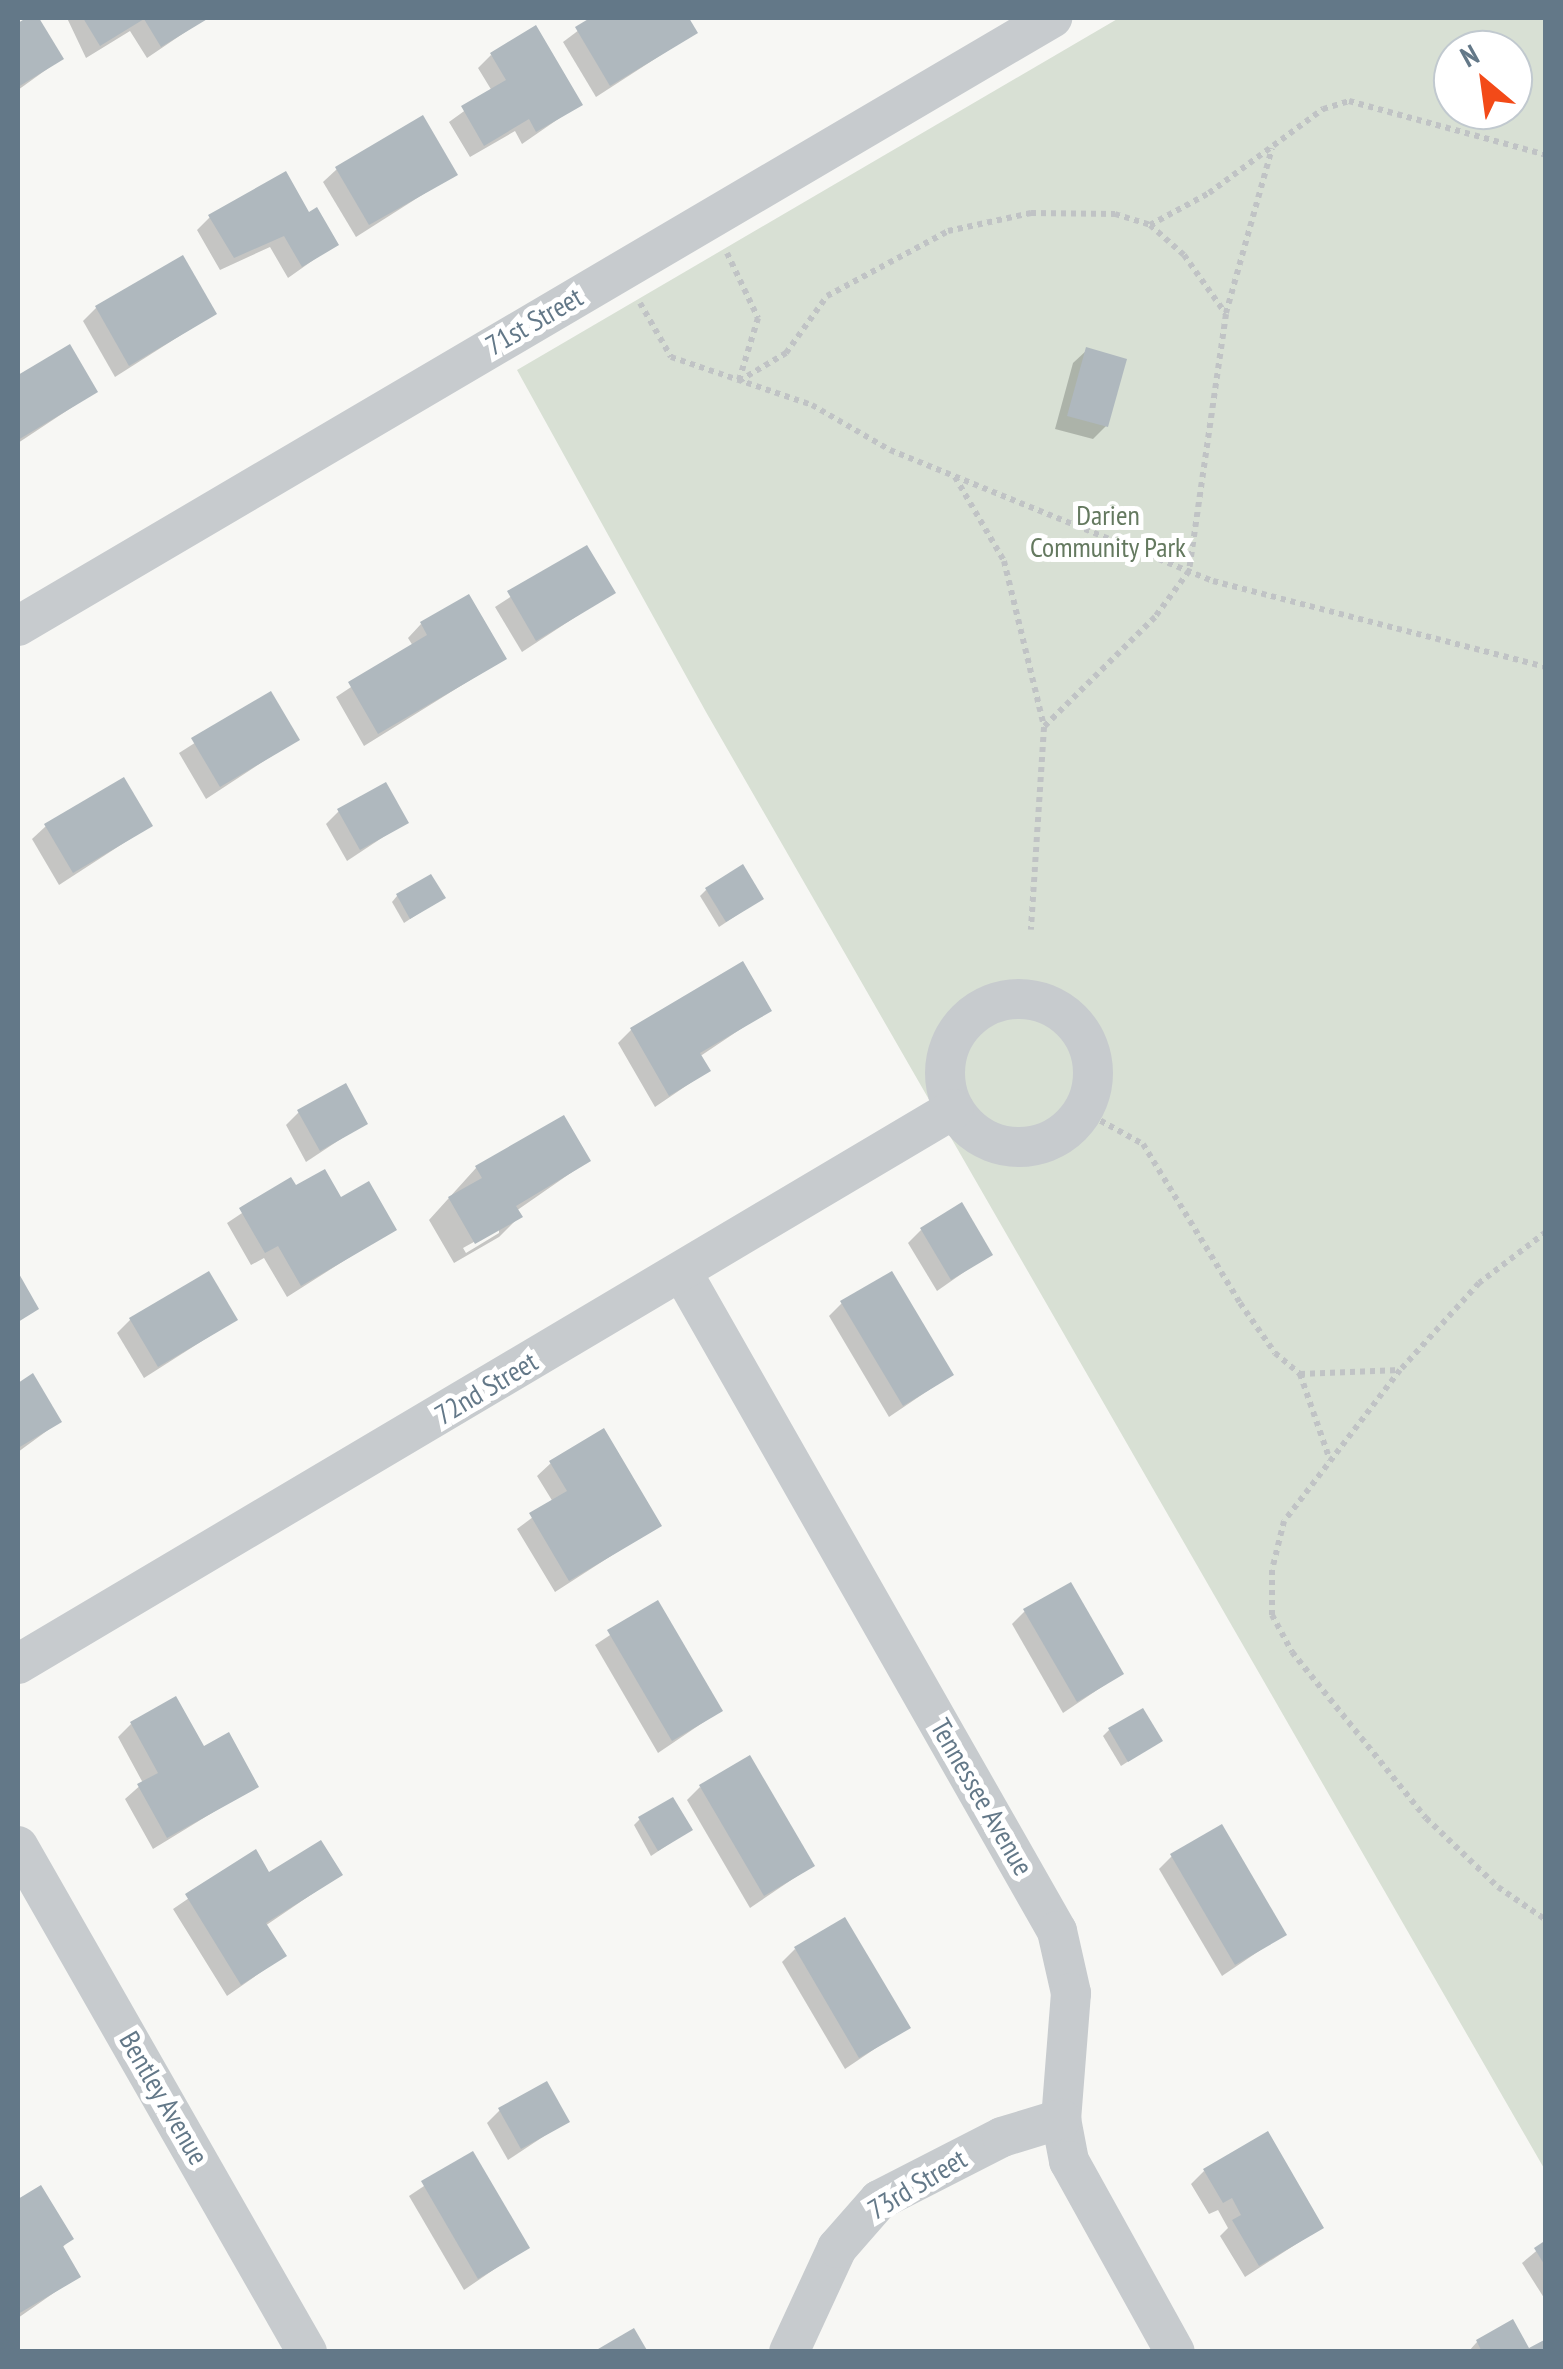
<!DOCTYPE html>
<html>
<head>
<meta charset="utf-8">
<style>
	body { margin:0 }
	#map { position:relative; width:1563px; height:2369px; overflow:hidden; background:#f7f7f4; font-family:"PT Sans Narrow",sans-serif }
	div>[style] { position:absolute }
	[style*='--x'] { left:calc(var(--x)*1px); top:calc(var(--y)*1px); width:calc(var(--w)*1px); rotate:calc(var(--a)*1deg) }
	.green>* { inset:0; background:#d8e0d4 }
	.shadow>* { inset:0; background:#0003 }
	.building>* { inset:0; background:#afb8be }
	.path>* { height:6px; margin-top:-3px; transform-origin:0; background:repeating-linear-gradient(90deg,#c0c3c5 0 5px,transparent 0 10px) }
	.minor>* { height:40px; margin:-20px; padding:0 20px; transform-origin:20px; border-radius:20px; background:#c7cbce }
	.minor>.ring { margin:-20px; padding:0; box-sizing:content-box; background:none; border:40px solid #c7cbce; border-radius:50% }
	span { translate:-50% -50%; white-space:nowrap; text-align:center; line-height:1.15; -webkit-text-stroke:10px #fff; paint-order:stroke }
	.street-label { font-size:28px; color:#637888 }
	.park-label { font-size:28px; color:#64795f }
	.frame { position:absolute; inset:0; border:20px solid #637888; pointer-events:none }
	.north { position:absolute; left:1433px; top:30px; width:100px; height:100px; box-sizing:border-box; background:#fff; border:2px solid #c1c9cf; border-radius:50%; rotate:331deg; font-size:28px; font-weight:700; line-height:40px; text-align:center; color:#637888 }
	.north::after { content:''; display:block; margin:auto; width:35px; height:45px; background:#f34a18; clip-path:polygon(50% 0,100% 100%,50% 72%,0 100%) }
</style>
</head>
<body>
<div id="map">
	<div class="green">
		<i style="clip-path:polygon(evenodd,1119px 18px,1545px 18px,1545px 2170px,706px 712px,517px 370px,1119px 18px,1453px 50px,1513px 50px,1513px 110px,1453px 110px,1453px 50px)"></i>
	</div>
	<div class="shadow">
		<i style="clip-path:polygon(36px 18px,61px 59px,18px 90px,18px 26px)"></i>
		<i style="clip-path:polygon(67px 18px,206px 18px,147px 58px,130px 31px,86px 58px)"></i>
		<i style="clip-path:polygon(595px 18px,686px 18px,695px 33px,596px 97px,563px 42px)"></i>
		<i style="clip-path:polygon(491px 55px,580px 104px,522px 144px,515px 131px,470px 157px,449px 122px,492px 91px,478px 68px)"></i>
		<i style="clip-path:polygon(337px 169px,455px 174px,356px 237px,323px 182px)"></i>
		<i style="clip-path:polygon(308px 215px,336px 244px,288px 278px,270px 247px,220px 270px,197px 230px,210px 217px)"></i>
		<i style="clip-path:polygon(96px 308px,214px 314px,115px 377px,83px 321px)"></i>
		<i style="clip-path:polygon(69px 347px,95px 392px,18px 443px,18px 378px)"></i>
		<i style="clip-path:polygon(1087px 350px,1106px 426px,1093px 439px,1055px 429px,1073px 363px)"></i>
		<i style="clip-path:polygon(586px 548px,612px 593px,522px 652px,495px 607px)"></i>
		<i style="clip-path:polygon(421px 624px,504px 659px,364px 746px,336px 697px,413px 646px,408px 638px)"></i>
		<i style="clip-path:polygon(270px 695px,296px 740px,206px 799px,179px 753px)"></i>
		<i style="clip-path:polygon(339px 811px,406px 822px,347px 861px,326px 824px)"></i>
		<i style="clip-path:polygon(46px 826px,150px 826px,59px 885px,32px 839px)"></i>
		<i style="clip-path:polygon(706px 890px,761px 899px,719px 927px,700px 896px)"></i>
		<i style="clip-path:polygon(397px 896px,442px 898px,404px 923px,392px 902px)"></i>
		<i style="clip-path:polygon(769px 1010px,699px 1057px,708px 1071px,655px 1107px,618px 1043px,631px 1030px)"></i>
		<i style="clip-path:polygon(299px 1112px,365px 1123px,306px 1162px,286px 1125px)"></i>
		<i style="clip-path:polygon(evenodd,563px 1118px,588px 1161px,516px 1211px,519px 1217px,499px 1237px,454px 1263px,429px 1220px,476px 1168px,563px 1118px,499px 1228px,499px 1233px,466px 1253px,463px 1248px,499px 1228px)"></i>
		<i style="clip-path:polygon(290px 1181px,295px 1189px,340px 1201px,394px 1229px,287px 1297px,264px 1258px,251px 1265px,227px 1223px)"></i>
		<i style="clip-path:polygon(921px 1230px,990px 1254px,937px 1291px,908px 1243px)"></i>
		<i style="clip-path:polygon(842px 1303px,951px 1375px,889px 1417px,829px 1316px)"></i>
		<i style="clip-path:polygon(130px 1320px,235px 1320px,144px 1378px,117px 1333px)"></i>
		<i style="clip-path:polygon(33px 1377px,59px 1422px,18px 1452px,18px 1386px)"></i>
		<i style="clip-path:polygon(551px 1463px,659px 1525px,555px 1592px,517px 1529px,553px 1502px,537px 1476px)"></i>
		<i style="clip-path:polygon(657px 1604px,720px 1711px,658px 1753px,595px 1645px)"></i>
		<i style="clip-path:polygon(1025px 1611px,1121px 1674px,1063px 1713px,1012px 1624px)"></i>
		<i style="clip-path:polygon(131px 1724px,203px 1749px,256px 1786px,153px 1849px,125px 1799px,143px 1783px,118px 1737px)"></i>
		<i style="clip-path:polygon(1109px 1730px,1160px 1741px,1121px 1766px,1103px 1736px)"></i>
		<i style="clip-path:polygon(700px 1787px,812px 1866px,750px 1908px,687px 1800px)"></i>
		<i style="clip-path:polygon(640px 1819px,690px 1830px,651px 1856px,634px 1825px)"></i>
		<i style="clip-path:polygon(255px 1853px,269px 1875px,340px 1875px,265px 1926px,284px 1956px,227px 1996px,173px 1909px)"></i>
		<i style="clip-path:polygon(1172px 1856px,1284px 1934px,1222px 1976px,1159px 1869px)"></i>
		<i style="clip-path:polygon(795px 1949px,907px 2027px,845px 2069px,782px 1962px)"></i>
		<i style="clip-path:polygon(500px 2110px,567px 2121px,508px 2160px,487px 2123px)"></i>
		<i style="clip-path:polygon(472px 2154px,527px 2247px,464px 2290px,409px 2196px)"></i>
		<i style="clip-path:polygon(1204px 2171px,1321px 2228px,1245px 2277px,1220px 2236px,1228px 2228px,1218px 2210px,1209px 2214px,1191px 2184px)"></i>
		<i style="clip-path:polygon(40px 2188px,70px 2239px,62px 2248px,78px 2276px,18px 2318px,18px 2202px)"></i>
		<i style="clip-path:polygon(1546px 2243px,1546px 2301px,1522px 2263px)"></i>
		<i style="clip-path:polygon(1477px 2342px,1528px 2352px,1468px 2352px)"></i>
	</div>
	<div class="building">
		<i style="clip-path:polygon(26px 18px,39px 18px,64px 59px,18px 87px,18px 23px)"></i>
		<i style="clip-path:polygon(83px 18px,209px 18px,161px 47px,144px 19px,100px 46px)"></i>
		<i style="clip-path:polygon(590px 18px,689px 18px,698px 33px,610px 86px,575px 27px)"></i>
		<i style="clip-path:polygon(536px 25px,583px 105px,536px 132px,529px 119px,484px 146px,461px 106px,506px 80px,490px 53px)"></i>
		<i style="clip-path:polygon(423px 115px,458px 175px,369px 225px,335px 167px)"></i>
		<i style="clip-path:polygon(286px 171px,309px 212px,317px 207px,339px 245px,302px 267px,284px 236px,234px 258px,208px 215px)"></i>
		<i style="clip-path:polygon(183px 255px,217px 314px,129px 366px,95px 306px)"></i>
		<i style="clip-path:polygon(70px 344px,98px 392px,18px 440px,18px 375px)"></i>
		<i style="clip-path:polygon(1086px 347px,1127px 359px,1108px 427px,1067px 416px)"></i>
		<i style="clip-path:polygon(587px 545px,616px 593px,536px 641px,507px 591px)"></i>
		<i style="clip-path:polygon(469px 594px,507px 659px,378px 734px,348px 682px,427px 635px,420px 622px)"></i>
		<i style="clip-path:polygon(271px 691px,300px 740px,220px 787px,191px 738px)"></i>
		<i style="clip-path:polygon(124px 777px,153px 826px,73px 873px,44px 824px)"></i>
		<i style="clip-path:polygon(386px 782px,409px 823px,360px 850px,337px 809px)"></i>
		<i style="clip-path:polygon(743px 864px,764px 899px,726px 922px,705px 888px)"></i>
		<i style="clip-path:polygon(431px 874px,446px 898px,410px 919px,396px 894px)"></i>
		<i style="clip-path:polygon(743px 961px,772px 1011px,700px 1053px,711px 1071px,669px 1096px,630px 1028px)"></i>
		<i style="clip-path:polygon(346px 1083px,368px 1124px,320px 1151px,297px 1110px)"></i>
		<i style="clip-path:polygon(564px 1115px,591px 1161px,516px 1206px,523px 1217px,475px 1244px,448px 1197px,482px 1178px,475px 1166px)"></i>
		<i style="clip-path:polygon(325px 1169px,341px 1197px,369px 1181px,397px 1230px,301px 1286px,278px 1246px,265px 1253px,239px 1208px,291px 1177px,296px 1185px)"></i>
		<i style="clip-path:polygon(962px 1202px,993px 1255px,951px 1280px,920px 1228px)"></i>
		<i style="clip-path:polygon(209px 1271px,238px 1320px,158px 1367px,129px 1318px)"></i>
		<i style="clip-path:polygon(892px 1271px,954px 1375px,903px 1406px,840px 1301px)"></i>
		<i style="clip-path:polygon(18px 1272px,39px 1309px,18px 1322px)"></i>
		<i style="clip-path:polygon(33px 1373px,62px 1422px,18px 1448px,18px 1383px)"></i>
		<i style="clip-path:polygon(604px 1428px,662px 1526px,569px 1581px,529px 1513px,567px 1491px,549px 1461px)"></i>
		<i style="clip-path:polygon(1071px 1582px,1124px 1674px,1077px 1702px,1023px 1609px)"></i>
		<i style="clip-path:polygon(658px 1600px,723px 1711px,672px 1741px,607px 1630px)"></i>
		<i style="clip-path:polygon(176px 1696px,204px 1746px,229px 1732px,259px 1787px,167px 1838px,137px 1784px,158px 1773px,130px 1722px)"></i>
		<i style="clip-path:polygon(1143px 1708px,1163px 1741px,1128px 1762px,1108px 1728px)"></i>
		<i style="clip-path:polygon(750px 1755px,815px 1866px,764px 1896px,699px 1785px)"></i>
		<i style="clip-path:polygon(673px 1797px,693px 1830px,658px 1851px,638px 1817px)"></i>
		<i style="clip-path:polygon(1222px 1824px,1287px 1935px,1235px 1965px,1170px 1854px)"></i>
		<i style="clip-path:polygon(321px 1840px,343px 1875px,266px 1923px,287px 1956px,241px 1985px,185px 1894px,256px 1849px,269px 1872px)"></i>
		<i style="clip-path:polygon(845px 1917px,911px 2028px,859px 2058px,794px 1947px)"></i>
		<i style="clip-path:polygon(547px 2081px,570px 2122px,521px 2149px,498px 2108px)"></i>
		<i style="clip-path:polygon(1268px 2131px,1324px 2228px,1259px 2266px,1232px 2220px,1241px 2215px,1232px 2198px,1223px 2203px,1203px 2169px)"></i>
		<i style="clip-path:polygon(473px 2151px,530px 2248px,478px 2279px,421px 2181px)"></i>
		<i style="clip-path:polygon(41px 2185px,74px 2239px,63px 2246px,81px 2277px,18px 2314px,18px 2199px)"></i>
		<i style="clip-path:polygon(1546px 2240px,1546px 2267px,1534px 2248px)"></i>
		<i style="clip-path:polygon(1513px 2319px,1529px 2348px,1546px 2339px,1546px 2352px,1482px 2352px,1476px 2340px)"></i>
		<i style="clip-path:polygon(634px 2328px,648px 2352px,593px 2352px)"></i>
	</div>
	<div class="path">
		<i style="--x:1150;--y:225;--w:67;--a:-28.5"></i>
		<i style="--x:1209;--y:193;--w:142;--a:-36.4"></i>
		<i style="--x:1323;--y:109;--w:27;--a:-17"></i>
		<i style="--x:1349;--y:101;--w:204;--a:15.3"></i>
		<i style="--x:727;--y:253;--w:72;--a:64.5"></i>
		<i style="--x:758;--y:318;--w:65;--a:107"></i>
		<i style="--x:640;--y:303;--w:62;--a:60.1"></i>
		<i style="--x:671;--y:357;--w:149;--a:18.8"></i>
		<i style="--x:812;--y:405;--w:90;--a:30"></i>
		<i style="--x:890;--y:450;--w:349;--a:22.1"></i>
		<i style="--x:1213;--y:581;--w:344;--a:14.5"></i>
		<i style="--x:1226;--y:313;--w:171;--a:-74.4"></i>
		<i style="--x:739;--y:381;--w:55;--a:-30.8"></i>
		<i style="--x:786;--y:353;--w:70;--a:-54.3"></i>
		<i style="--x:827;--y:296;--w:137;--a:-28.2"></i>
		<i style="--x:948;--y:231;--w:85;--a:-12.2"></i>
		<i style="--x:1031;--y:213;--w:84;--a:0.7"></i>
		<i style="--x:1115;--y:214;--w:37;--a:17"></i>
		<i style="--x:1150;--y:225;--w:45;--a:41.4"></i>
		<i style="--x:1184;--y:255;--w:72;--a:54.6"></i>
		<i style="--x:1226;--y:314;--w:260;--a:98.2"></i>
		<i style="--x:1189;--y:571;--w:57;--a:126.5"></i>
		<i style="--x:1155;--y:617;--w:156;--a:135.3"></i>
		<i style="--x:1044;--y:727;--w:203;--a:93.7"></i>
		<i style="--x:955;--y:477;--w:97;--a:59.7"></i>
		<i style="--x:1004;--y:561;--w:170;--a:76.4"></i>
		<i style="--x:1083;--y:1111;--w:68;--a:28.8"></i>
		<i style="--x:1143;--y:1144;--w:186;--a:58.6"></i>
		<i style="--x:1240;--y:1303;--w:61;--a:55"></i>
		<i style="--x:1275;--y:1353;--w:33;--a:40"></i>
		<i style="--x:1300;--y:1374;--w:91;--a:70.8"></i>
		<i style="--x:1546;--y:1232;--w:84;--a:142.7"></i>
		<i style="--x:1479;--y:1283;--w:118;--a:132.2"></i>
		<i style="--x:1400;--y:1370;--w:190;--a:127.5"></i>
		<i style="--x:1284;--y:1521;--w:50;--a:103.8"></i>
		<i style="--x:1272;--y:1570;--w:45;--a:90"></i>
		<i style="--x:1272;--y:1615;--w:42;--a:61.6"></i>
		<i style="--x:1292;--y:1652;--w:213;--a:51.1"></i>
		<i style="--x:1426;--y:1818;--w:100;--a:43.8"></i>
		<i style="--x:1498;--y:1887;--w:58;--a:34.5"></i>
		<i style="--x:1300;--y:1374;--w:100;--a:-2.3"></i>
	</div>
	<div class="minor">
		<i style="--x:18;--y:626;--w:1200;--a:-30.46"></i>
		<i class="ring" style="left:945px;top:999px;width:108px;height:108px"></i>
		<i style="--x:682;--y:1272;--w:758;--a:60.36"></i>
		<i style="--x:1057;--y:1931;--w:64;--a:77.3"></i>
		<i style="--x:1071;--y:1993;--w:126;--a:94.5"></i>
		<i style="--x:1061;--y:2119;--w:43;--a:79.2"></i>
		<i style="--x:1069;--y:2161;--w:218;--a:61"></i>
		<i style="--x:18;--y:1664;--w:1088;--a:-30.67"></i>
		<i style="--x:18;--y:1846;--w:583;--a:60.27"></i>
		<i style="--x:789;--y:2352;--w:115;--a:-65.2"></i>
		<i style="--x:837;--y:2248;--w:64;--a:-48.8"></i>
		<i style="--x:879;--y:2200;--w:138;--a:-27.1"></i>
		<i style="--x:1002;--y:2137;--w:62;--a:-17"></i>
	</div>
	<div class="street-label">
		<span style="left:534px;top:321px;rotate:-30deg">71st Street</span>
		<span style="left:486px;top:1388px;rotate:-31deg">72nd Street</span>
		<span style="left:982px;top:1797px;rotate:60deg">Tennessee Avenue</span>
		<span style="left:164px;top:2098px;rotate:60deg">Bentley Avenue</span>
		<span style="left:917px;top:2184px;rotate:-31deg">73rd Street</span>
	</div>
	<div class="park-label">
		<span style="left:1108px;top:531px">Darien<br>Community Park</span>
	</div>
	<div class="frame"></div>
	<div class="north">N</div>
</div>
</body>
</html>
